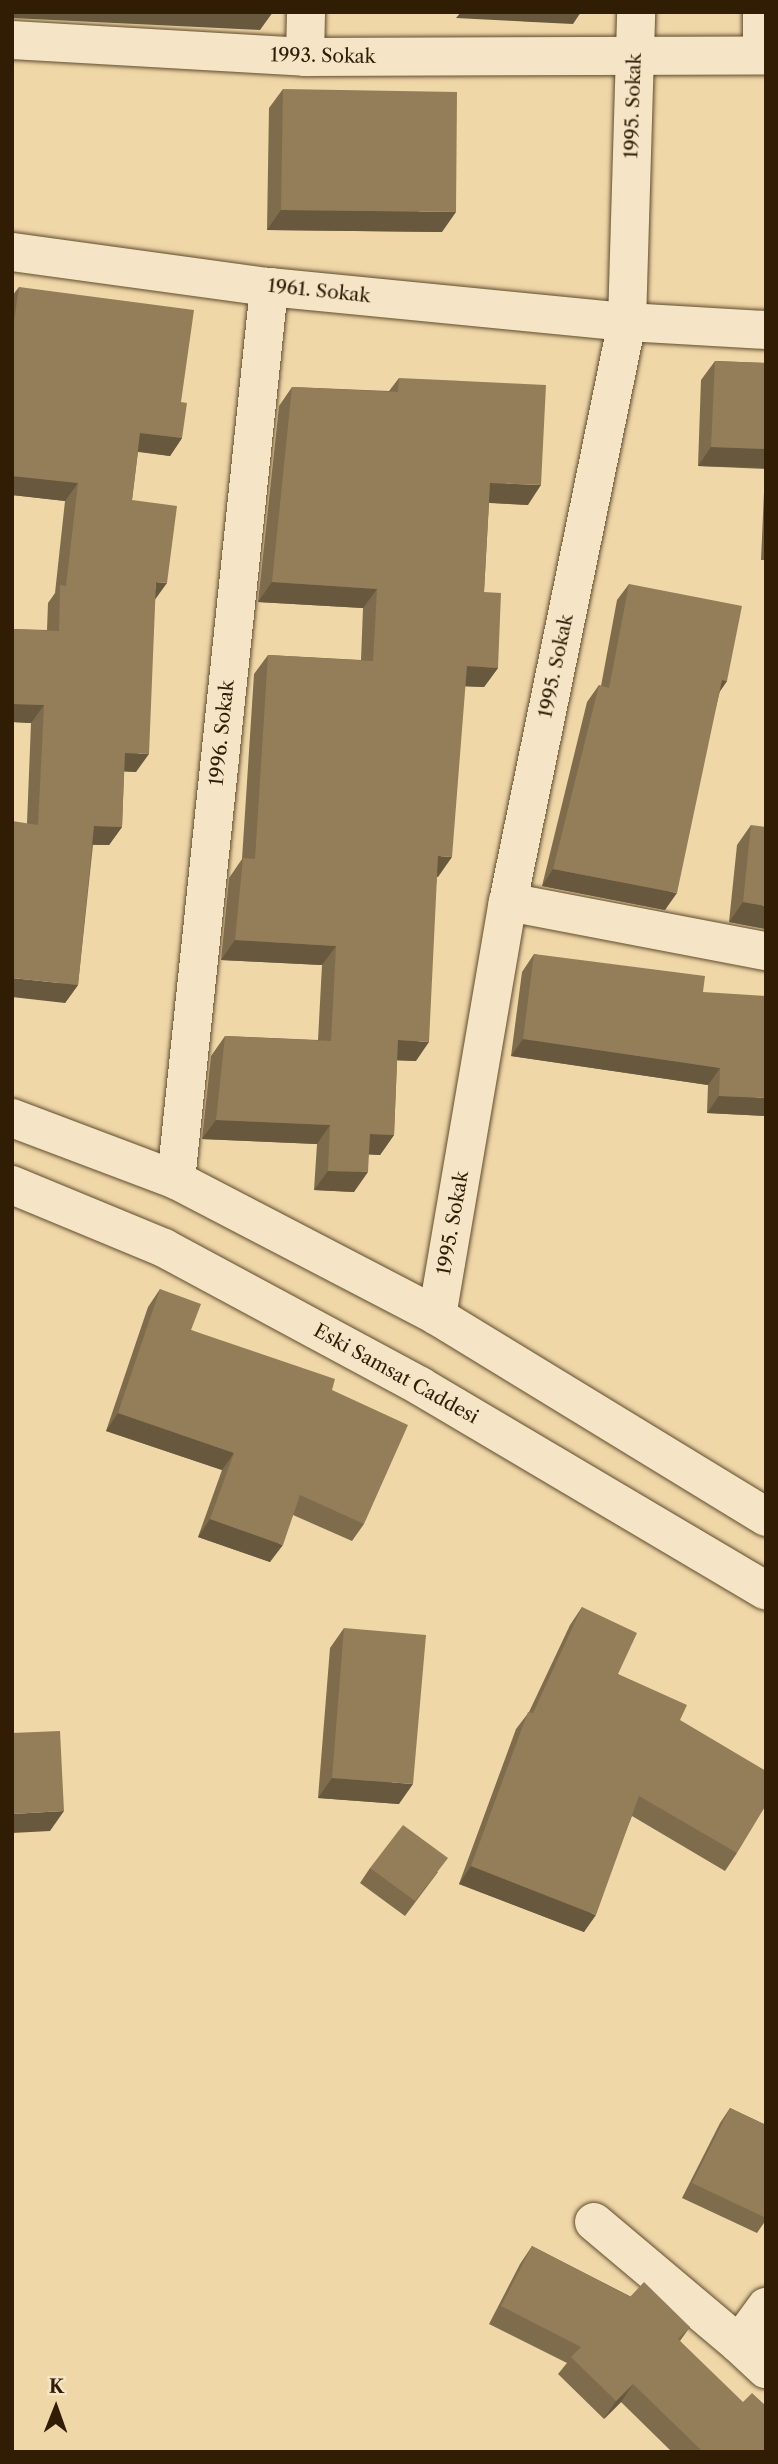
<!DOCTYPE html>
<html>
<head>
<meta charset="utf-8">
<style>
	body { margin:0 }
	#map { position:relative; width:778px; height:2464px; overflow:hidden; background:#efd7a8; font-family:"Libre Caslon Text",serif }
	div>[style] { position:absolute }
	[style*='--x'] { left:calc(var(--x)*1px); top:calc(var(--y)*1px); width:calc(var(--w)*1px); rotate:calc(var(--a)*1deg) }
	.roads { filter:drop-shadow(0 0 2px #604c2d) drop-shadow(0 0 2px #604c2d) }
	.minor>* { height:38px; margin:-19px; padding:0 19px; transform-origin:19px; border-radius:19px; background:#f5e5c6 }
	.tertiary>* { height:38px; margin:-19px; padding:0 19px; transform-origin:19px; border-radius:19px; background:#f5e5c6 }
	.wall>* { inset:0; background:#7e6c4d }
	.shaded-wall>* { inset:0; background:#67583e }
	.building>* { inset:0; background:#937e59 }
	span { translate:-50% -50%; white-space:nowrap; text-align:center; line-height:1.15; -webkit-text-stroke:6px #f5e5c6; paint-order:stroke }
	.street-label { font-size:19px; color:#301d04 }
	.frame { position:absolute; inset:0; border:14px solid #301d04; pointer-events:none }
	.north { position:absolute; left:21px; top:2373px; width:70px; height:70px; -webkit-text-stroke:5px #f5e5c6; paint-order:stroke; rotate:1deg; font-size:19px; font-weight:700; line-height:28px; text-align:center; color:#301d04 }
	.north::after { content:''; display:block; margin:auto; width:24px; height:32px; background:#301d04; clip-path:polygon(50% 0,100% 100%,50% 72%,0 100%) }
</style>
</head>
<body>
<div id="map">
	<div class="roads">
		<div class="minor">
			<i style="--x:762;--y:12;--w:43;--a:90"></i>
			<i style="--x:12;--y:40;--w:293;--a:3.3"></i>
			<i style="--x:305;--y:57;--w:461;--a:-0.2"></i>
			<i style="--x:305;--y:57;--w:45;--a:-88.7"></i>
			<i style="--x:12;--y:252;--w:259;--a:7.8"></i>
			<i style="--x:269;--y:287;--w:360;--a:5.6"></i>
			<i style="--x:627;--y:322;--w:139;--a:3.3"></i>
			<i style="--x:508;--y:902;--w:263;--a:10.8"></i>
			<i style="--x:176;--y:1180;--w:898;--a:-84.05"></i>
			<i style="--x:437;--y:1316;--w:420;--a:-80.3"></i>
			<i style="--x:508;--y:902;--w:592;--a:-78.41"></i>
			<i style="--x:627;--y:322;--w:310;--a:-88.3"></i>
			<i style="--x:594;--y:2222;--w:189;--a:40.1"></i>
			<i style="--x:739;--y:2344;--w:46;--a:-53.9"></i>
			<i style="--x:739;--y:2344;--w:37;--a:43"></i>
		</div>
		<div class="tertiary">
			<i style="--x:12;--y:1118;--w:175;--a:20.7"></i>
			<i style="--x:176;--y:1180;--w:294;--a:27.5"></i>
			<i style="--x:437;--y:1316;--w:386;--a:31.4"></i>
			<i style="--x:12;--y:1185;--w:165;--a:22.5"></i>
			<i style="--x:164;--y:1248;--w:291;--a:28.3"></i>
			<i style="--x:420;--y:1386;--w:402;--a:30.6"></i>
		</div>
	</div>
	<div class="wall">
		<i style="clip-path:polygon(283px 89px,442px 232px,267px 230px,269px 108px)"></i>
		<i style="clip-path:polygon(19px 287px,181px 402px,182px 438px,170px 456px,138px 452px,132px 500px,155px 600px,136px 772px,124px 771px,122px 827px,109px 845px,93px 845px,78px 985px,65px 1003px,27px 823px,31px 723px,12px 722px,12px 629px,47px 630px,48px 603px,55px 593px,65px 501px,12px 495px,12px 296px)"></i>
		<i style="clip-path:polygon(715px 361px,766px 363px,766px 560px,761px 560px,765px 469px,698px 466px,701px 380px)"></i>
		<i style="clip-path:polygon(399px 378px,528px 505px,489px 503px,484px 592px,498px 668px,484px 687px,465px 686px,438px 877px,437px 876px,416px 1061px,397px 1060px,394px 1135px,380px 1155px,369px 1154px,354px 1192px,314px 1190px,317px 1144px,202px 1139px,211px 1056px,225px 1036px,318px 1040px,322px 965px,221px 960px,229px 878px,242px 859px,254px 674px,268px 655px,361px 660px,363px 608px,258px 602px,279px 406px,292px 387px,389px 391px)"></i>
		<i style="clip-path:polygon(629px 584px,727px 681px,720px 691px,665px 910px,542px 886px,587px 702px,599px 685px,601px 686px,617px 600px)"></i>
		<i style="clip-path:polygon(751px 825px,766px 929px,729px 922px,737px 845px)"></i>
		<i style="clip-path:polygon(534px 954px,703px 992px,766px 1116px,707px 1113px,708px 1085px,511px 1056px,522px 972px)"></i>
		<i style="clip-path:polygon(160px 1289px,191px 1330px,332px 1390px,364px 1524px,352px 1541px,293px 1515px,270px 1562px,198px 1537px,222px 1470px,106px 1431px,148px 1307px)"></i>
		<i style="clip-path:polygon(582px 1607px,618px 1674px,680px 1720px,737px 1853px,725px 1871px,632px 1816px,584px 1932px,459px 1884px,516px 1729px,529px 1712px,570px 1625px)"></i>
		<i style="clip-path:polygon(344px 1628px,399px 1804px,318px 1798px,330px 1648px)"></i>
		<i style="clip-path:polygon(370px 1868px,438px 1872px,405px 1916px,360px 1883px)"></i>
		<i style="clip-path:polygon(730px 2108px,766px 2125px,766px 2220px,757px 2233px,682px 2198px,720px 2123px)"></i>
		<i style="clip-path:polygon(532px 2246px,690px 2327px,680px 2341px,766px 2452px,672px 2452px,621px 2402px,604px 2419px,558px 2374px,567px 2363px,489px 2324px,520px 2264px)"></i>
	</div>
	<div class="shaded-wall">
		<i style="clip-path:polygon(12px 12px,273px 12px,260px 30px,12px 18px)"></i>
		<i style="clip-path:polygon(461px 12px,581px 12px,573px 24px,456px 18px)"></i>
		<i style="clip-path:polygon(281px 210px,456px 212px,442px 232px,267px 230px)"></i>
		<i style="clip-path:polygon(140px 433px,182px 438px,170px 456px,128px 450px)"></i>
		<i style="clip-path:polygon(711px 447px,766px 449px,766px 468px,698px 466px)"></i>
		<i style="clip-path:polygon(12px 476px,78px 483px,65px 501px,12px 495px)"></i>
		<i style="clip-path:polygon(490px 483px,541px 485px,528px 505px,477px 502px)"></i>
		<i style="clip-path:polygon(156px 582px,167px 583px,154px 601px)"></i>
		<i style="clip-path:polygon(272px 582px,377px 589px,363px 608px,258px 602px)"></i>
		<i style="clip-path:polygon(467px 666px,498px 668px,484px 687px,453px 686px)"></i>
		<i style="clip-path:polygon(722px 680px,727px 681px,716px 697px)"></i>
		<i style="clip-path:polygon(12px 704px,44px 705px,31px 723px,12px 722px)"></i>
		<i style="clip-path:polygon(125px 753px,149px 754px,136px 772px,112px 771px)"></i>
		<i style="clip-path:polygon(94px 826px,122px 827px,109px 845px,82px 844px)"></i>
		<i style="clip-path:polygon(438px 856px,452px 857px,438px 877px,424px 875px)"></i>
		<i style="clip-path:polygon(553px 869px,677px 893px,665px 910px,542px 886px)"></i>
		<i style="clip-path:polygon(743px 902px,766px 906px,766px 929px,729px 922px)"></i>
		<i style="clip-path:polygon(235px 940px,336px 946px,322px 965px,221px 960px)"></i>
		<i style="clip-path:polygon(12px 978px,78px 985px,65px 1003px,12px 997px)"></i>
		<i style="clip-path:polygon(523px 1039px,720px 1068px,708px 1085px,511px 1056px)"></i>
		<i style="clip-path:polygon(398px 1040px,429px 1042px,416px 1061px,385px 1060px)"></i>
		<i style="clip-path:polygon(719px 1096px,766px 1098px,766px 1116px,707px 1113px)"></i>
		<i style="clip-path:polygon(216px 1120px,330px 1125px,317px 1144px,202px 1139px)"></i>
		<i style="clip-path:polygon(370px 1134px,394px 1135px,380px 1155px,356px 1154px)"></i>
		<i style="clip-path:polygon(328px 1171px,368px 1172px,354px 1192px,314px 1190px)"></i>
		<i style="clip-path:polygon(118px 1413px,234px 1453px,222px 1470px,106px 1431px)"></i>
		<i style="clip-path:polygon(210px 1519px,283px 1545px,270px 1562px,198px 1537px)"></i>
		<i style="clip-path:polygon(332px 1778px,413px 1784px,399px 1804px,318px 1798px)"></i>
		<i style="clip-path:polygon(64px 1811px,50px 1831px,12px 1833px,12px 1814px)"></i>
		<i style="clip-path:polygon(471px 1866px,596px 1915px,584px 1932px,459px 1884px)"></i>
		<i style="clip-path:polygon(633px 2384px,621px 2402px,604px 2419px,616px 2401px)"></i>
	</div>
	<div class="building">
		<i style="clip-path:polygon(283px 89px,457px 92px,456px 212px,281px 210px)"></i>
		<i style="clip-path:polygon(19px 287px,194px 310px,181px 402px,187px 403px,182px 438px,140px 433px,132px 500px,177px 506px,167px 583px,156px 582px,149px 754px,125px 753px,122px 827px,94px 826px,78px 985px,12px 978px,12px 821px,38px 825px,44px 705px,12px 704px,12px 629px,59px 631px,60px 585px,66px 586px,78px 483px,12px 476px,12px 335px)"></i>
		<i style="clip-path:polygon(715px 361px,766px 363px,766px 449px,711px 447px)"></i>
		<i style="clip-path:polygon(399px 378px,546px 385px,541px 485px,490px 483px,484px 592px,501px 593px,498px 668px,467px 666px,452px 857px,438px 856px,429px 1042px,398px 1040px,394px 1135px,370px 1134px,368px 1172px,328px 1171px,330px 1125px,216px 1120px,225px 1036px,331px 1041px,336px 946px,235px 940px,243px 858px,255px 859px,268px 655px,373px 661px,377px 589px,272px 582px,292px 387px,398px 392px)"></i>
		<i style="clip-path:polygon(629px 584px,742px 606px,727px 681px,722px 680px,677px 893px,553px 869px,599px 685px,609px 688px)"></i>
		<i style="clip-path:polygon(751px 825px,766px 827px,766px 906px,743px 902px)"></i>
		<i style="clip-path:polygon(534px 954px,705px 976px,703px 992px,766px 996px,766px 1098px,719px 1096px,720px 1068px,523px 1039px)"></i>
		<i style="clip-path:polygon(160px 1289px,201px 1304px,191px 1330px,335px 1379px,332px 1390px,408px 1425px,364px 1524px,300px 1495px,283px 1545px,210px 1519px,234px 1453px,118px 1413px)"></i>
		<i style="clip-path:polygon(582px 1607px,637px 1633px,618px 1674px,687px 1705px,680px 1720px,766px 1771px,766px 1805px,737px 1853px,639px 1796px,596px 1915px,471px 1866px,528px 1712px,533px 1713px)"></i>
		<i style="clip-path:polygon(344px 1628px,426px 1635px,413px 1784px,332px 1778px)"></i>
		<i style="clip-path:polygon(60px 1731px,64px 1811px,12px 1814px,12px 1733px)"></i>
		<i style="clip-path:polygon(403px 1825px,448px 1858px,415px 1901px,370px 1868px)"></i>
		<i style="clip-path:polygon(730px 2108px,766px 2125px,766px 2218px,692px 2183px)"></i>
		<i style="clip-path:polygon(532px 2246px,630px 2297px,644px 2282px,690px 2327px,678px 2339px,743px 2402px,752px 2393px,766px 2406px,766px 2452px,703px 2452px,633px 2384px,616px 2401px,571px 2357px,581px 2347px,501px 2306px)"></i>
	</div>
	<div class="street-label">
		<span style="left:323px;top:56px;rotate:1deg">1993. Sokak</span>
		<span style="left:633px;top:106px;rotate:-88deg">1995. Sokak</span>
		<span style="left:319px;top:291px;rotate:6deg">1961. Sokak</span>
		<span style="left:556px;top:666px;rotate:-78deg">1995. Sokak</span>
		<span style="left:222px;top:733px;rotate:-84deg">1996. Sokak</span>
		<span style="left:453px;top:1223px;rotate:-80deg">1995. Sokak</span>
		<span style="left:396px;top:1374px;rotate:29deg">Eski Samsat Caddesi</span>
	</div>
	<div class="frame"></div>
	<div class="north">K</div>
</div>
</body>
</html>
